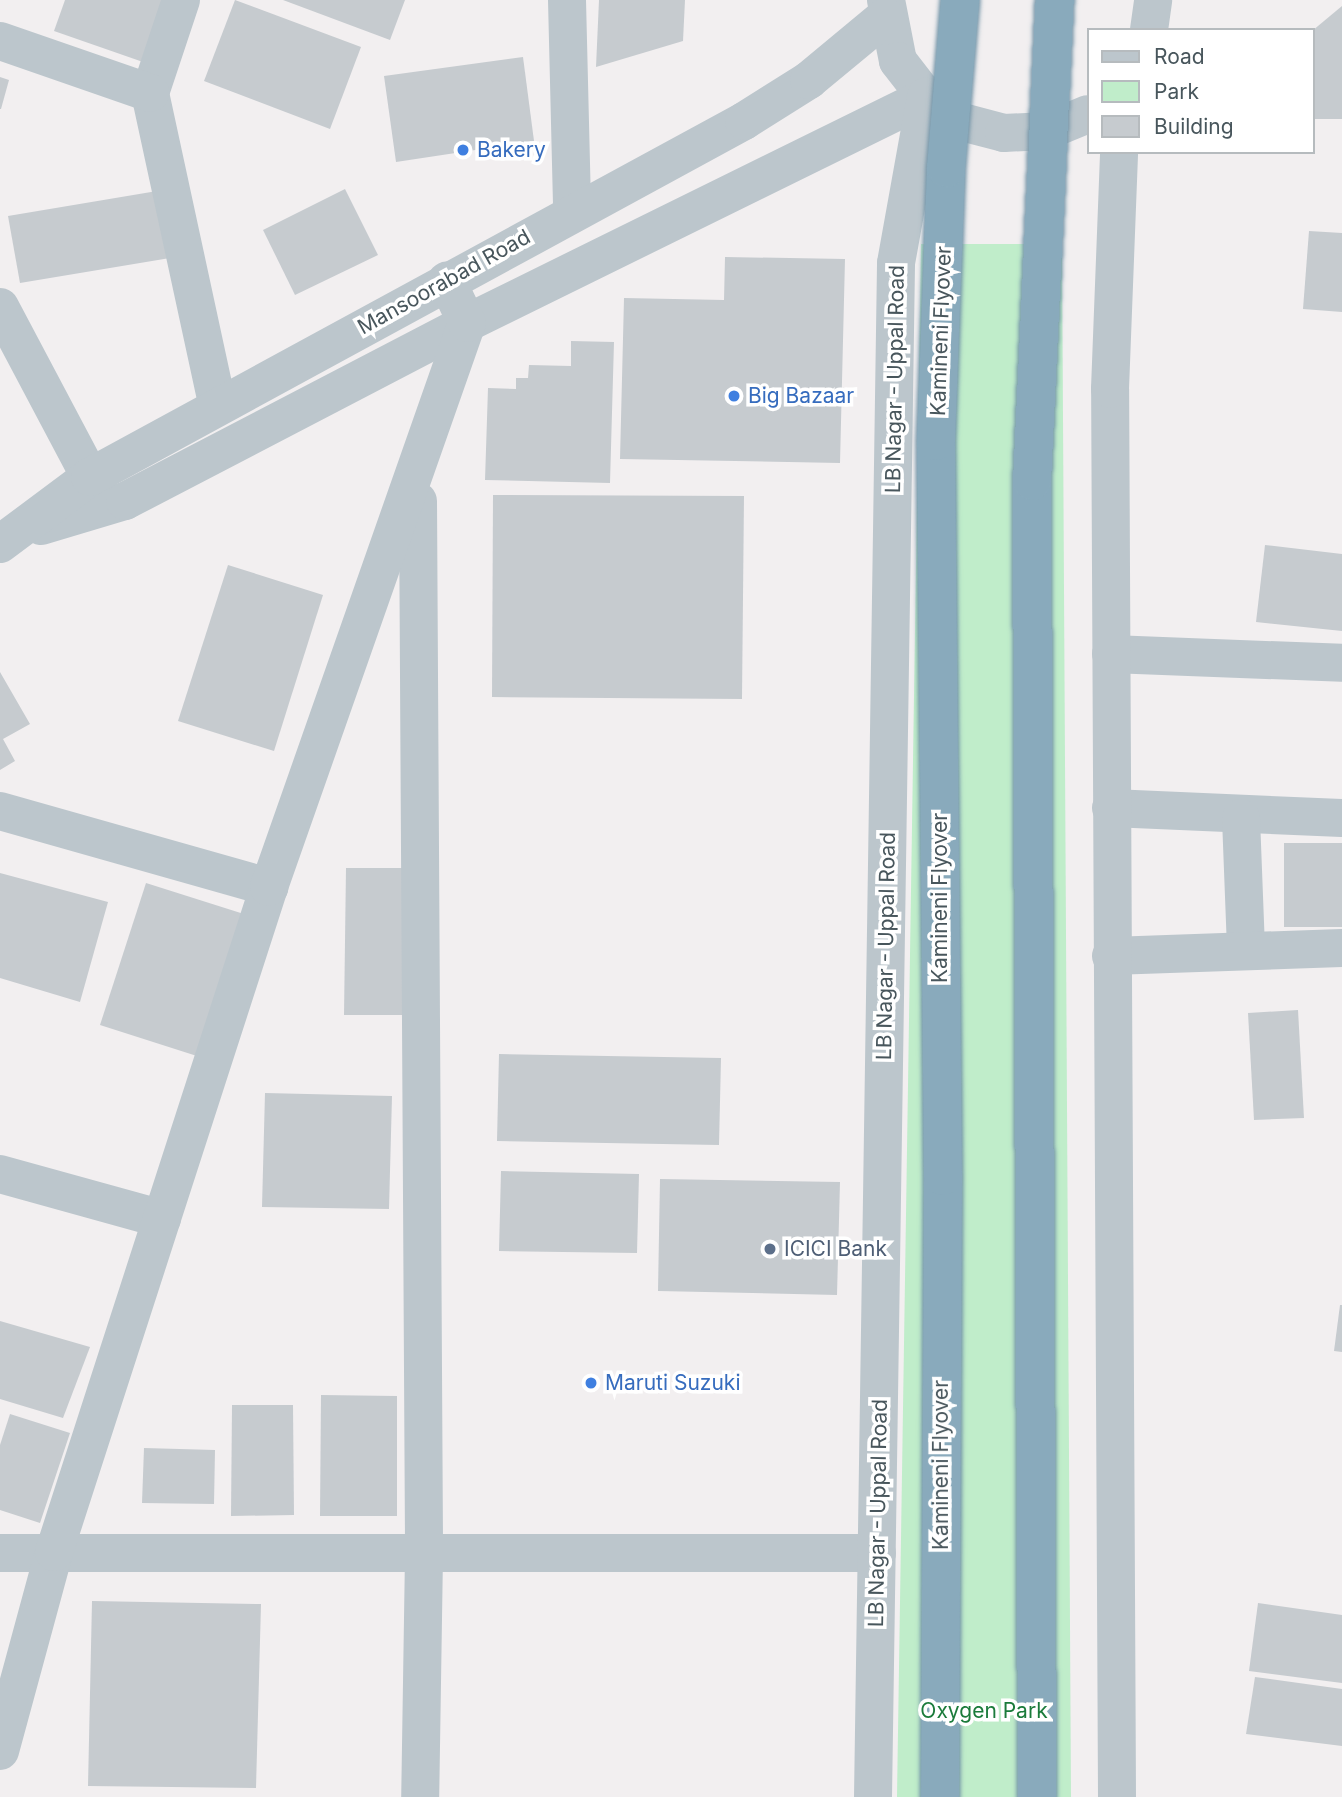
<!DOCTYPE html>
<html>
<head>
<meta charset="utf-8">
<style>
	body { margin:0 }
	#map { position:relative; width:1342px; height:1797px; overflow:hidden; background:#f2eff0; font-family:Inter,sans-serif }
	div>[style] { position:absolute }
	[style*='--x'] { left:calc(var(--x)*1px); top:calc(var(--y)*1px); width:calc(var(--w)*1px); rotate:calc(var(--a)*1deg) }
	.green>* { inset:0; background:#c0edca }
	.building>* { inset:0; background:#c6cbcf }
	.minor>* { height:38px; margin:-19px; padding:0 19px; transform-origin:19px; border-radius:19px; background:#bcc6cc }
	.bridges { filter:drop-shadow(0 0 2px #7495a8) drop-shadow(0 0 2px #7495a8) }
	.highway-bridge>* { height:38px; margin:-19px; padding:0 19px; transform-origin:19px; border-radius:19px; background:#89aabc }
	.dots>* { width:19px; height:19px; translate:-50% -50%; box-sizing:border-box; border:4px solid #fff; border-radius:50% }
	span { translate:-50% -50%; white-space:nowrap; text-align:center; line-height:1.15; -webkit-text-stroke:7px #fff; paint-order:stroke }
	.shop-label { font-size:21px; color:#366cbe }
	.left { translate:0 -50%; text-align:left }
	.street-label { font-size:21px; color:#48565c }
	.service-label { font-size:21px; color:#4e5e75 }
	.park-label { font-size:21px; color:#1b7b3b }
	.legend { position:absolute; left:1087px; top:28px; width:228px; height:126px; box-sizing:border-box; background:#fff; border:2px solid #b6bbbe; margin:0; padding:9px 12px; list-style:none; font-size:21px; color:#48565c }
	.legend li { display:flex; align-items:center; gap:14px; height:35px }
	.legend b { width:35px; border:2px solid #b6bbbe }
</style>
</head>
<body>
<div id="map">
	<div class="green">
		<i style="clip-path:polygon(921px 244px,1062px 244px,1071px 1797px,897px 1797px)"></i>
	</div>
	<div class="building">
		<i style="clip-path:polygon(65px 0,166px 0,143px 62px,54px 31px)"></i>
		<i style="clip-path:polygon(235px 0,361px 47px,330px 129px,204px 81px)"></i>
		<i style="clip-path:polygon(283px 0,405px 0,390px 40px)"></i>
		<i style="clip-path:polygon(599px 0,685px 0,683px 41px,596px 67px)"></i>
		<i style="clip-path:polygon(1342px 6px,1342px 119px,1312px 119px,1312px 31px)"></i>
		<i style="clip-path:polygon(523px 57px,534px 141px,396px 162px,384px 76px)"></i>
		<i style="clip-path:polygon(0 77px,9px 80px,1px 109px,0 109px)"></i>
		<i style="clip-path:polygon(169px 189px,182px 256px,20px 283px,8px 216px)"></i>
		<i style="clip-path:polygon(345px 189px,378px 255px,295px 295px,263px 230px)"></i>
		<i style="clip-path:polygon(1309px 231px,1342px 233px,1342px 312px,1303px 309px)"></i>
		<i style="clip-path:polygon(725px 257px,845px 259px,840px 463px,620px 459px,624px 298px,724px 300px)"></i>
		<i style="clip-path:polygon(571px 341px,614px 342px,610px 483px,485px 480px,488px 388px,516px 389px,516px 378px,528px 378px,529px 365px,571px 366px)"></i>
		<i style="clip-path:polygon(493px 495px,744px 496px,742px 699px,492px 697px)"></i>
		<i style="clip-path:polygon(1265px 545px,1342px 554px,1342px 631px,1256px 622px)"></i>
		<i style="clip-path:polygon(228px 565px,323px 595px,274px 751px,178px 721px)"></i>
		<i style="clip-path:polygon(0 672px,30px 724px,3px 739px,15px 761px,0 770px)"></i>
		<i style="clip-path:polygon(1284px 843px,1342px 843px,1342px 927px,1284px 927px)"></i>
		<i style="clip-path:polygon(346px 868px,410px 868px,409px 1015px,344px 1015px)"></i>
		<i style="clip-path:polygon(0 873px,108px 902px,80px 1002px,0 978px)"></i>
		<i style="clip-path:polygon(146px 883px,247px 915px,200px 1057px,100px 1025px)"></i>
		<i style="clip-path:polygon(1298px 1010px,1304px 1118px,1254px 1120px,1248px 1013px)"></i>
		<i style="clip-path:polygon(499px 1054px,721px 1058px,719px 1145px,497px 1141px)"></i>
		<i style="clip-path:polygon(265px 1093px,392px 1096px,389px 1209px,262px 1207px)"></i>
		<i style="clip-path:polygon(501px 1171px,639px 1174px,637px 1253px,499px 1251px)"></i>
		<i style="clip-path:polygon(660px 1179px,840px 1182px,837px 1295px,658px 1291px)"></i>
		<i style="clip-path:polygon(1340px 1305px,1342px 1305px,1342px 1352px,1334px 1351px)"></i>
		<i style="clip-path:polygon(0 1321px,90px 1347px,63px 1418px,0 1399px)"></i>
		<i style="clip-path:polygon(321px 1395px,397px 1396px,397px 1516px,320px 1516px)"></i>
		<i style="clip-path:polygon(232px 1405px,293px 1405px,294px 1515px,231px 1516px)"></i>
		<i style="clip-path:polygon(10px 1414px,70px 1433px,40px 1523px,0 1510px,0 1445px)"></i>
		<i style="clip-path:polygon(144px 1448px,215px 1450px,214px 1504px,142px 1503px)"></i>
		<i style="clip-path:polygon(92px 1601px,261px 1604px,256px 1788px,88px 1786px)"></i>
		<i style="clip-path:polygon(1258px 1603px,1342px 1615px,1342px 1683px,1249px 1671px)"></i>
		<i style="clip-path:polygon(1255px 1677px,1342px 1689px,1342px 1746px,1246px 1734px)"></i>
	</div>
	<div class="minor">
		<i style="--x:181;--y:0;--w:98;--a:108.4"></i>
		<i style="--x:150;--y:93;--w:321;--a:77.8"></i>
		<i style="--x:567;--y:0;--w:211;--a:88.6"></i>
		<i style="--x:886;--y:0;--w:62;--a:78.9"></i>
		<i style="--x:898;--y:61;--w:46;--a:52.1"></i>
		<i style="--x:926;--y:97;--w:44;--a:34.8"></i>
		<i style="--x:962;--y:122;--w:43;--a:14.7"></i>
		<i style="--x:1004;--y:133;--w:43;--a:-2.7"></i>
		<i style="--x:1047;--y:131;--w:44;--a:-22.5"></i>
		<i style="--x:1149;--y:30;--w:30;--a:-82"></i>
		<i style="--x:0;--y:41;--w:159;--a:19.1"></i>
		<i style="--x:0;--y:307;--w:192;--a:62.1"></i>
		<i style="--x:418;--y:501;--w:1054;--a:89.67"></i>
		<i style="--x:424;--y:1555;--w:242;--a:90.9"></i>
		<i style="--x:41;--y:526;--w:88;--a:-16.6"></i>
		<i style="--x:125;--y:501;--w:386;--a:-27.5"></i>
		<i style="--x:467;--y:323;--w:512;--a:-26.21"></i>
		<i style="--x:0;--y:544;--w:112;--a:-36.7"></i>
		<i style="--x:90;--y:477;--w:745;--a:-28.56"></i>
		<i style="--x:744;--y:121;--w:77;--a:-32.2"></i>
		<i style="--x:809;--y:80;--w:99;--a:-39.7"></i>
		<i style="--x:1111;--y:654;--w:231;--a:2.2"></i>
		<i style="--x:1111;--y:808;--w:231;--a:2.5"></i>
		<i style="--x:0;--y:811;--w:280;--a:15.8"></i>
		<i style="--x:1241;--y:818;--w:131;--a:87.8"></i>
		<i style="--x:1111;--y:956;--w:231;--a:-2"></i>
		<i style="--x:0;--y:1174;--w:168;--a:15.5"></i>
		<i style="--x:0;--y:1553;--w:877;--a:0"></i>
		<i style="--x:0;--y:1751;--w:206;--a:-74.8"></i>
		<i style="--x:54;--y:1552;--w:699;--a:-72.08"></i>
		<i style="--x:269;--y:887;--w:598;--a:-70.66"></i>
		<i style="--x:467;--y:323;--w:47;--a:-115.5"></i>
		<i style="--x:873;--y:1797;--w:1534;--a:-89.14"></i>
		<i style="--x:896;--y:263;--w:169;--a:-79.8"></i>
		<i style="--x:1117;--y:1797;--w:1408;--a:-90.28"></i>
		<i style="--x:1110;--y:389;--w:237;--a:-87.8"></i>
	</div>
	<div class="bridges">
		<div class="highway-bridge">
			<i style="--x:940;--y:1797;--w:621;--a:-89.72"></i>
			<i style="--x:943;--y:1176;--w:735;--a:-90.55"></i>
			<i style="--x:936;--y:441;--w:273;--a:-87.9"></i>
			<i style="--x:946;--y:168;--w:169;--a:-85.2"></i>
			<i style="--x:1037;--y:1797;--w:1316;--a:-90.22"></i>
			<i style="--x:1032;--y:481;--w:482;--a:-87.3"></i>
		</div>
	</div>
	<div class="dots">
		<i style="left:463px;top:150px;background:#3f7fe0"></i>
		<i style="left:734px;top:396px;background:#3f7fe0"></i>
		<i style="left:770px;top:1249px;background:#5c6f8a"></i>
		<i style="left:591px;top:1383px;background:#3f7fe0"></i>
	</div>
	<div class="shop-label">
		<span class="left" style="left:477px;top:150px">Bakery</span>
		<span class="left" style="left:748px;top:396px">Big Bazaar</span>
		<span class="left" style="left:605px;top:1383px">Maruti Suzuki</span>
	</div>
	<div class="street-label">
		<span style="left:444px;top:282px;rotate:-29deg">Mansoorabad Road</span>
		<span style="left:941px;top:331px;rotate:-88deg">Kamineni Flyover</span>
		<span style="left:895px;top:379px;rotate:-89deg">LB Nagar - Uppal Road</span>
		<span style="left:940px;top:898px;rotate:-90deg">Kamineni Flyover</span>
		<span style="left:886px;top:946px;rotate:-89deg">LB Nagar - Uppal Road</span>
		<span style="left:941px;top:1465px;rotate:-90deg">Kamineni Flyover</span>
		<span style="left:878px;top:1513px;rotate:-89deg">LB Nagar - Uppal Road</span>
	</div>
	<div class="service-label">
		<span class="left" style="left:784px;top:1249px">ICICI Bank</span>
	</div>
	<div class="park-label">
		<span style="left:984px;top:1711px">Oxygen Park</span>
	</div>
	<ul class="legend">
	<li><b style="height:9px;background:#bcc6cc"></b>Road</li>
	<li><b style="height:19px;background:#c0edca"></b>Park</li>
	<li><b style="height:19px;background:#c6cbcf"></b>Building</li>
	</ul>
</div>
</body>
</html>
